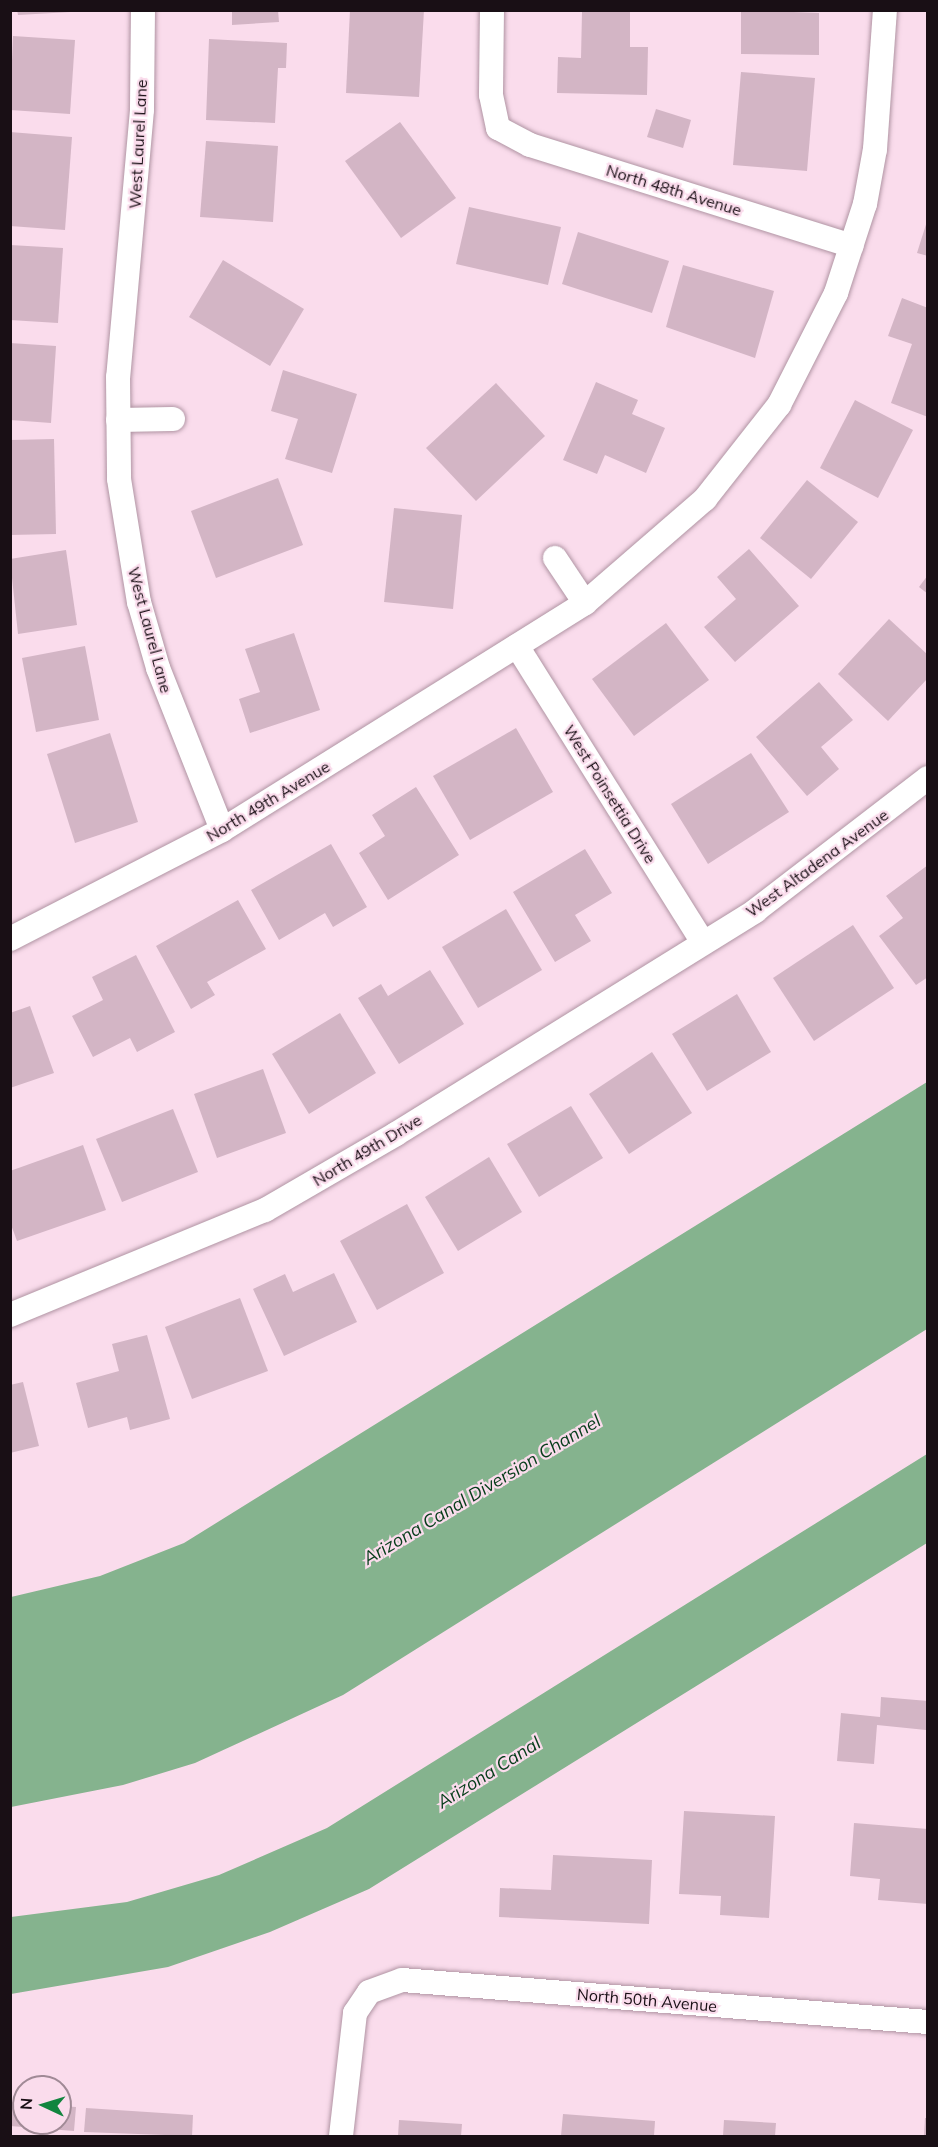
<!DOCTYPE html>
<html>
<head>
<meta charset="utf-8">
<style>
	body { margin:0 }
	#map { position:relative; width:938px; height:2147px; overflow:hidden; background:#fadcec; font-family:Mulish,sans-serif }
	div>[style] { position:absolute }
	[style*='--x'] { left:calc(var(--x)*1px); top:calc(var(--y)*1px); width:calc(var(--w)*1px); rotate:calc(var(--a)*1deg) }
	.water>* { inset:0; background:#85b38e }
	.building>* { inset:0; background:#d3b5c5 }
	.roads { filter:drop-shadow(0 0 2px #b094a3) drop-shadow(0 0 2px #b094a3) }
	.minor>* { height:24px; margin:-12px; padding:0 12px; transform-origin:12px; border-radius:12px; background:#fff }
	span { translate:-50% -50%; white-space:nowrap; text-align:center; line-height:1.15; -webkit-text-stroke:4.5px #fadcec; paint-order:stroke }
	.street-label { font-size:16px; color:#190f15 }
	.water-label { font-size:18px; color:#053c19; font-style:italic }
	.frame { position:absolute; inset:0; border:12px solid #190f15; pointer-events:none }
	.north { position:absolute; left:12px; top:2075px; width:60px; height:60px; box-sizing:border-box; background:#fadcec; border:2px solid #a08a96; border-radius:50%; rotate:274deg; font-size:16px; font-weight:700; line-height:24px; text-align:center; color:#190f15 }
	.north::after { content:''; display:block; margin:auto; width:21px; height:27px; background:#11853e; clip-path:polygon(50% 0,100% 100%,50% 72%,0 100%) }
</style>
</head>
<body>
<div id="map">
	<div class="water">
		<i style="clip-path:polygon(927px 1082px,927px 1329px,343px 1695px,195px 1763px,123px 1785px,11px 1807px,11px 1597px,100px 1576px,184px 1543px)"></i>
		<i style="clip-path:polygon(927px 1454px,927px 1543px,369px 1889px,270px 1932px,168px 1967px,11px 1994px,11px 1917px,127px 1902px,219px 1875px,327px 1828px)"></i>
	</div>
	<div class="building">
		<i style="clip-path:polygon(17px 10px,71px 10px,71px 12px,18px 15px)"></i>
		<i style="clip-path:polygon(232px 10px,278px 10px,279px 22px,232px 25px)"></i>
		<i style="clip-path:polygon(350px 10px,424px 10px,419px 97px,346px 93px)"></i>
		<i style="clip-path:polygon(741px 10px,819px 13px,819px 55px,741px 54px)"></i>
		<i style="clip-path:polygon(582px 12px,630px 12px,630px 47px,648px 47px,647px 95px,557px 93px,558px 57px,581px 58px)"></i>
		<i style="clip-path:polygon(13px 36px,75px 40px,70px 114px,10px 110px)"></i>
		<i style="clip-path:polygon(209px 39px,287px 43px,286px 68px,278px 68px,275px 123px,206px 120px)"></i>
		<i style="clip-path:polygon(741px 72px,815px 78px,807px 171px,733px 165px)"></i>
		<i style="clip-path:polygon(656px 109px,691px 120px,683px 148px,647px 137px)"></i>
		<i style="clip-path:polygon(400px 122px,456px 198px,401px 238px,345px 161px)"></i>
		<i style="clip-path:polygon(10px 132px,72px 137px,65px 230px,10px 226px)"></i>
		<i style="clip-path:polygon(206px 141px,278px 146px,273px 222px,200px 217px)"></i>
		<i style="clip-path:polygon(469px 207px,561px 227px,548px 285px,456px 264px)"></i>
		<i style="clip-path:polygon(928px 218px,928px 256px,917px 253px)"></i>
		<i style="clip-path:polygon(578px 232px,669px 261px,652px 313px,562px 284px)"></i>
		<i style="clip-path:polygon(10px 245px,63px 248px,58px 323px,10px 320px)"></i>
		<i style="clip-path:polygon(223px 260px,304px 309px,270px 366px,189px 317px)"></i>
		<i style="clip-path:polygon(683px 265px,774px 291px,755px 358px,666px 327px)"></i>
		<i style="clip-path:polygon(902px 298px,928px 308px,928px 417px,891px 403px,912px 344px,888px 336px)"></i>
		<i style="clip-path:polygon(10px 343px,56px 346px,51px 423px,10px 420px)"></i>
		<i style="clip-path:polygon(283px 370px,357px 394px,332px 473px,285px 459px,298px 419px,271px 411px)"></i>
		<i style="clip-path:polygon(596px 382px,638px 400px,632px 414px,665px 428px,646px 473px,605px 455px,597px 474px,563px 460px)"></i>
		<i style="clip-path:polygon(496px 383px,545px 436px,476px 501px,426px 448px)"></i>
		<i style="clip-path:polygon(855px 400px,913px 430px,878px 498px,820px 468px)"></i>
		<i style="clip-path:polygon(54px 439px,56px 534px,10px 535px,10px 440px)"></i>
		<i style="clip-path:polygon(278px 478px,303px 545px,216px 578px,191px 511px)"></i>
		<i style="clip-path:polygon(807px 480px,858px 522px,811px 579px,760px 538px)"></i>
		<i style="clip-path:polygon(394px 508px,462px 515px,453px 609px,384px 602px)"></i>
		<i style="clip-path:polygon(749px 549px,799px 606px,735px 662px,704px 627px,736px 599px,717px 577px)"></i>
		<i style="clip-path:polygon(66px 550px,77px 625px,18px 634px,10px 559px)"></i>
		<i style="clip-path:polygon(928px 575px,928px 594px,919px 587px)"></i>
		<i style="clip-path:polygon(889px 619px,928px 655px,928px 678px,888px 721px,838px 674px)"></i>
		<i style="clip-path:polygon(666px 623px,709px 680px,634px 736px,592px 679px)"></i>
		<i style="clip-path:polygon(294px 633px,320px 710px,250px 733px,239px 699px,260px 692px,245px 649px)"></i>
		<i style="clip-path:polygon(85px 646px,99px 720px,36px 732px,22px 658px)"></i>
		<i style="clip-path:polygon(819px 682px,853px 720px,821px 747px,839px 769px,807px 796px,756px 737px)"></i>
		<i style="clip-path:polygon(516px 728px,553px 792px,470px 840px,433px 776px)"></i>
		<i style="clip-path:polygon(110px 733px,138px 822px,75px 843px,47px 754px)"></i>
		<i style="clip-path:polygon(751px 753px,789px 812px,708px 864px,671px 804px)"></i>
		<i style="clip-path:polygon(416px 787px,459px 855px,388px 900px,359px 853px,385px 836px,372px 815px)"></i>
		<i style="clip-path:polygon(331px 844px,367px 907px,333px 927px,325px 913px,279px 940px,251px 890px)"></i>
		<i style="clip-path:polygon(585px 849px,612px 893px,575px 915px,591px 941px,555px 962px,513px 892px)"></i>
		<i style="clip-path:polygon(928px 865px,928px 977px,916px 985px,879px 936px,903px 918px,886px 896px)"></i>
		<i style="clip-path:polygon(238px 900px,266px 949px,207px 982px,215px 995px,191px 1009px,156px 946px)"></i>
		<i style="clip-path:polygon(506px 909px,542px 970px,478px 1008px,442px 947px)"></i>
		<i style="clip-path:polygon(853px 925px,894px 988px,814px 1041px,773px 978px)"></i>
		<i style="clip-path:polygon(136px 955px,175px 1032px,137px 1052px,130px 1038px,93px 1057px,72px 1016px,103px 1000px,92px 977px)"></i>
		<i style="clip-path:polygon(430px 970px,464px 1024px,399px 1064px,358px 998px,381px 984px,388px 996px)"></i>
		<i style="clip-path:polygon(737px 994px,771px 1052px,707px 1091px,672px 1034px)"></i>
		<i style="clip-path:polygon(30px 1006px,54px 1073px,10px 1088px,10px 1013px)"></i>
		<i style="clip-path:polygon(340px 1013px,376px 1073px,309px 1114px,272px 1054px)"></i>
		<i style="clip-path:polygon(652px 1052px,692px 1113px,629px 1154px,589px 1094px)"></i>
		<i style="clip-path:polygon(263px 1069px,286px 1133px,217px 1158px,194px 1094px)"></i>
		<i style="clip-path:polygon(571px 1106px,603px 1158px,539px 1197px,507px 1144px)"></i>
		<i style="clip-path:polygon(173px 1109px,198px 1172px,122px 1202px,96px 1139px)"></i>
		<i style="clip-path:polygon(83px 1145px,106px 1210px,17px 1241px,10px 1222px,10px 1171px)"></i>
		<i style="clip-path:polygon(489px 1157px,522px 1212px,458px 1251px,425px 1197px)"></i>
		<i style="clip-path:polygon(407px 1204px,444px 1273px,377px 1310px,340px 1241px)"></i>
		<i style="clip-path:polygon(334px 1273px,357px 1322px,284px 1356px,253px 1289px,285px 1274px,293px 1292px)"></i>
		<i style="clip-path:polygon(240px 1298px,268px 1371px,192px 1399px,165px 1327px)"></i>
		<i style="clip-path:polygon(147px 1335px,170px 1419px,130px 1430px,127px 1417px,88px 1428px,76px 1383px,119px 1371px,112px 1344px)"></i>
		<i style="clip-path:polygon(23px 1382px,39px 1446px,10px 1453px,10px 1385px)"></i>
		<i style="clip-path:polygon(881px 1697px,928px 1701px,926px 1730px,877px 1725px,874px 1764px,837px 1761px,841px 1713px,880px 1717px)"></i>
		<i style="clip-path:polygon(684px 1811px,775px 1816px,769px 1918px,720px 1915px,721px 1896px,679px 1894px)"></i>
		<i style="clip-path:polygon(854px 1823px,928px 1829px,928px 1904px,878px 1900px,880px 1879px,850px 1876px)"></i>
		<i style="clip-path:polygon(553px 1855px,652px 1860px,649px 1924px,499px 1917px,500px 1888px,551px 1890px)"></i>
		<i style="clip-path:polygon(10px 2102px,24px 2103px,24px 2123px,60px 2123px,60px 2106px,76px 2107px,74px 2131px,10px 2126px)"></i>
		<i style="clip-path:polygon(86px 2108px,193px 2115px,192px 2136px,84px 2132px)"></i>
		<i style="clip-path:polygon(563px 2114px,655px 2121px,654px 2136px,561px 2136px)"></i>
		<i style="clip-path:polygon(925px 2118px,928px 2118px,928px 2136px,924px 2136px)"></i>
		<i style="clip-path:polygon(399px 2120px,462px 2124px,461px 2136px,398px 2136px)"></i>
		<i style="clip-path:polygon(724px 2120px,776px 2123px,775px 2136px,723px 2136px)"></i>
	</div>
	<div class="roads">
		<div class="minor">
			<i style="--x:143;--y:10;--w:100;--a:90.6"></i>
			<i style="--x:142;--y:110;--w:268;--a:95.1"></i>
			<i style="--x:118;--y:377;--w:102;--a:89.4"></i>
			<i style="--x:119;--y:479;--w:125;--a:80.8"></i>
			<i style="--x:139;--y:602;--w:69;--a:73.9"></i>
			<i style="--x:158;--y:668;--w:174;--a:68.4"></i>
			<i style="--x:492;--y:10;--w:85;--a:90.7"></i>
			<i style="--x:491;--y:95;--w:34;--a:78"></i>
			<i style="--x:498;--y:128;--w:36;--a:28"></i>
			<i style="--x:530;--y:145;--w:337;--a:17.4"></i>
			<i style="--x:118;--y:420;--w:55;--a:-1"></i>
			<i style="--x:555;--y:558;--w:54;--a:56.3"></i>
			<i style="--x:517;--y:646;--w:350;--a:57.9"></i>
			<i style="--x:10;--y:939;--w:238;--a:-27.2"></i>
			<i style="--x:222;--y:830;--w:428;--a:-32"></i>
			<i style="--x:585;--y:603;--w:159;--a:-40.9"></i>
			<i style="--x:705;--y:499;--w:120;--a:-51.8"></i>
			<i style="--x:779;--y:405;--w:126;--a:-63"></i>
			<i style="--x:836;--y:293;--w:94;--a:-72"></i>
			<i style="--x:865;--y:204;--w:56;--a:-79.7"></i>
			<i style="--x:875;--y:149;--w:139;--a:-85.9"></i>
			<i style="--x:10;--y:1315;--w:276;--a:-22.4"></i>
			<i style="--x:265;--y:1210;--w:151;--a:-30.1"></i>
			<i style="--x:396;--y:1134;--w:423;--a:-31.8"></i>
			<i style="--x:755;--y:911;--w:218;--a:-37.6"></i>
			<i style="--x:341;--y:2136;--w:124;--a:-83.5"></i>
			<i style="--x:355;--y:2013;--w:25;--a:-56"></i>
			<i style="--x:369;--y:1992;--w:35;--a:-20"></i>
			<i style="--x:402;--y:1980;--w:528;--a:4.57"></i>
		</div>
	</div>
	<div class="street-label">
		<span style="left:138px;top:144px;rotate:-87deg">West Laurel Lane</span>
		<span style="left:674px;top:190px;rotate:17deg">North 48th Avenue</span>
		<span style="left:150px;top:630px;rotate:75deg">West Laurel Lane</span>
		<span style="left:610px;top:794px;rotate:58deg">West Poinsettia Drive</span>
		<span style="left:268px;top:801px;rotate:-31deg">North 49th Avenue</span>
		<span style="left:817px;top:863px;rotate:-36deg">West Altadena Avenue</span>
		<span style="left:367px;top:1150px;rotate:-31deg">North 49th Drive</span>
		<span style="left:647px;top:2000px;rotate:5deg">North 50th Avenue</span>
	</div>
	<div class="water-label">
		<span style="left:482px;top:1490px;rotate:-31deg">Arizona Canal Diversion Channel</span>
		<span style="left:489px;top:1773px;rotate:-32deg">Arizona Canal</span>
	</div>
	<div class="frame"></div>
	<div class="north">N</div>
</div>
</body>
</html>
